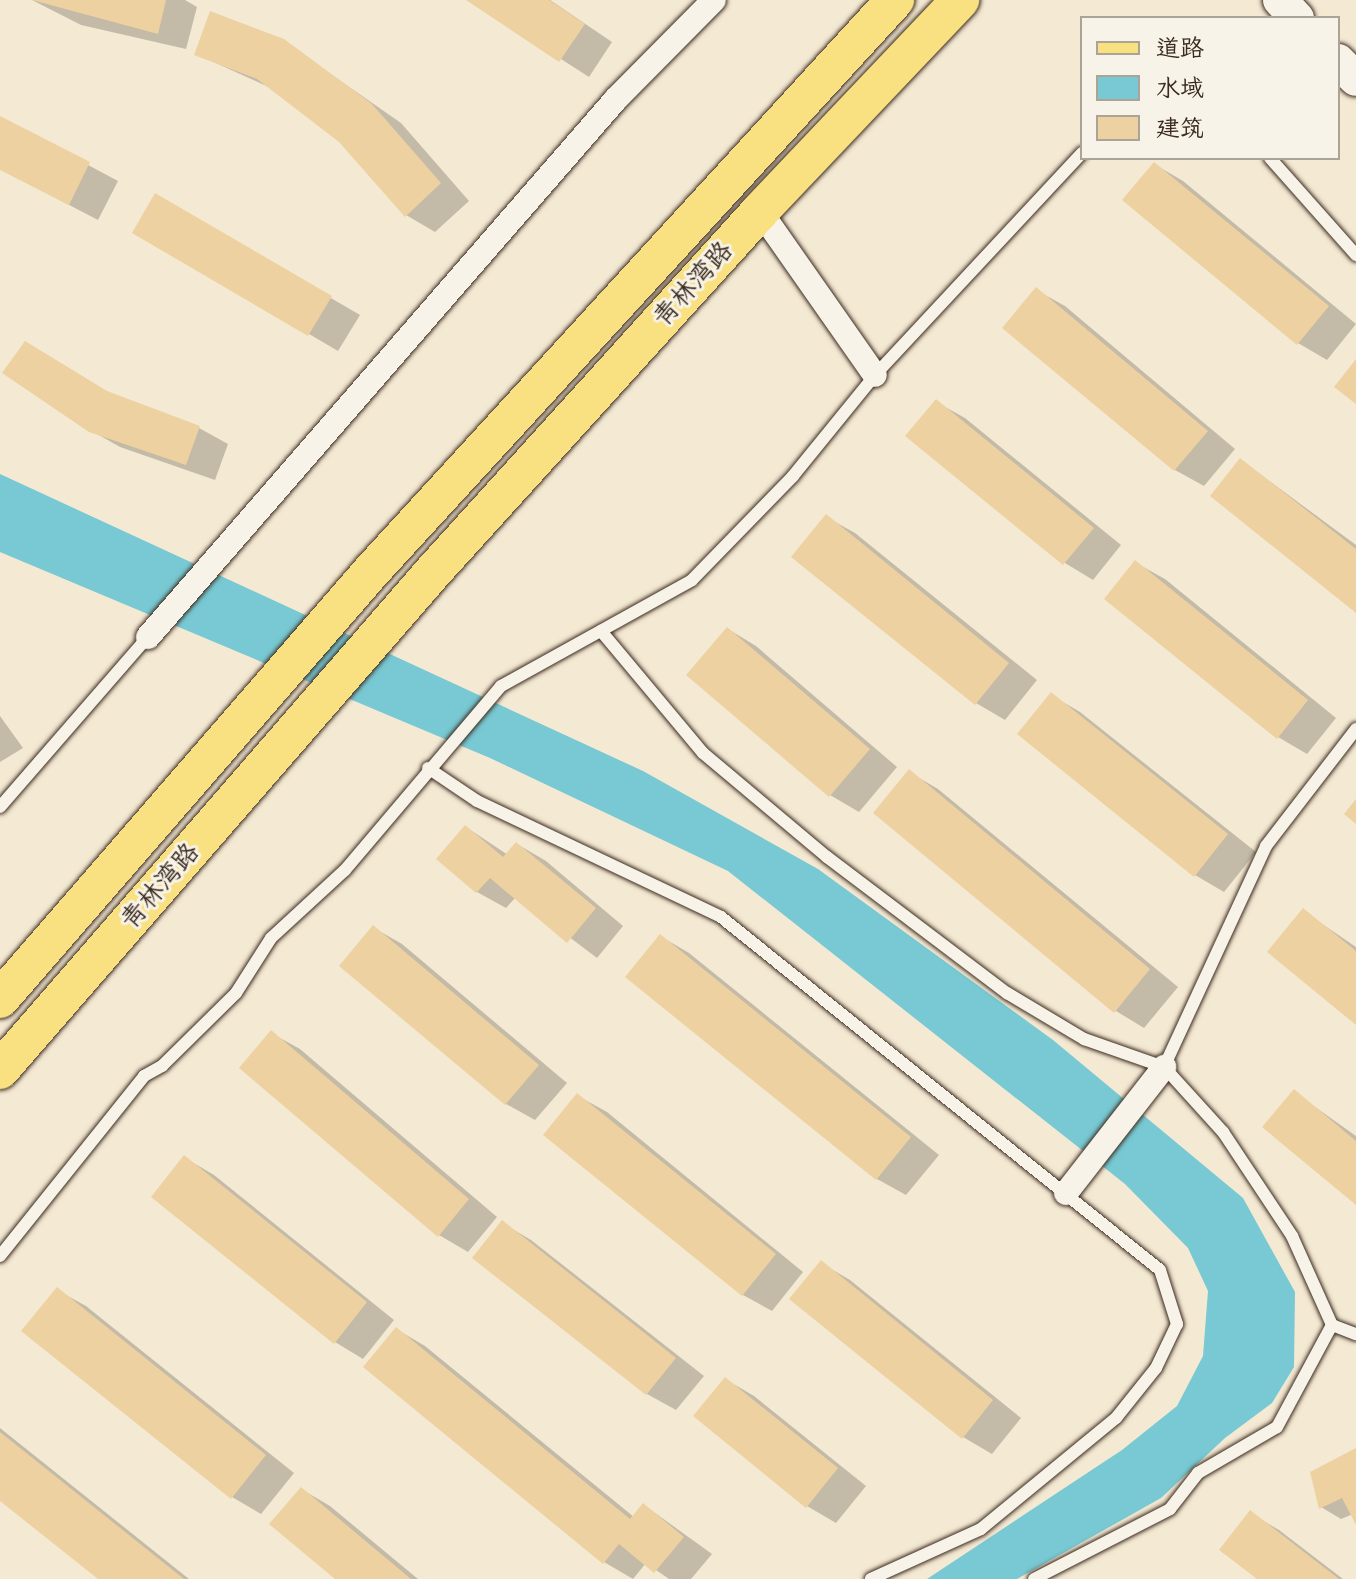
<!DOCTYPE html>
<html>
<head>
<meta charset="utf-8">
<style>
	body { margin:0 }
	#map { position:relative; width:1356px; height:1579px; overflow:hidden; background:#f4e9d3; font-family:Sriracha,"LXGW WenKai TC",sans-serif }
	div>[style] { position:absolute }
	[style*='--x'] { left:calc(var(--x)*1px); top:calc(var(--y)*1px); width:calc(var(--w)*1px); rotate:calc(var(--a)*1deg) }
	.water>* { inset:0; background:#78c9d3 }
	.shadow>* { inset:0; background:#0003 }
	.building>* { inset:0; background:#edd1a1 }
	.roads { filter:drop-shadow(0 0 2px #3b2a1e) drop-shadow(0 0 2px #3b2a1e) }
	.lane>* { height:12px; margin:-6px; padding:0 6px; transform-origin:6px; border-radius:6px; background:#f7f3e8 }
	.street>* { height:24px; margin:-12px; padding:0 12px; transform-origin:12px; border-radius:12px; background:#f7f3e8 }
	.secondary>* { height:34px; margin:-17px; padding:0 17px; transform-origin:17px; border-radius:17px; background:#f7f3e8 }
	.primary>* { height:38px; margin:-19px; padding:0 19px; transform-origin:19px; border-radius:19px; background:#f9e181 }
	span { translate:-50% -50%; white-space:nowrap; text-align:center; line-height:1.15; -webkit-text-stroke:6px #f7f3e8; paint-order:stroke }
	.street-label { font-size:26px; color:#3b2a1e }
	.legend { position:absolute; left:1080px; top:16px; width:260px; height:144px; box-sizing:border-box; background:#f7f3e8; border:2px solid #aca397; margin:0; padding:10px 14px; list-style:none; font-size:24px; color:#3b2a1e }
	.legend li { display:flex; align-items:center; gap:16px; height:40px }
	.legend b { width:40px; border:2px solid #aca397 }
</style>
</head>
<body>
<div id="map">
	<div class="water">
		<i style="clip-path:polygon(0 474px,643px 771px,818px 869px,1053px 1040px,1243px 1198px,1295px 1292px,1294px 1367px,1272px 1403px,1225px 1438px,1161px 1498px,1017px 1579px,927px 1579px,1122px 1450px,1177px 1406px,1203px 1356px,1208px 1291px,1188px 1248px,1125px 1184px,728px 871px,490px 758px,0 552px)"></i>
	</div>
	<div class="shadow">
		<i style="clip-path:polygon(32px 0,185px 0,197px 7px,186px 49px,81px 25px)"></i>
		<i style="clip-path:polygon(469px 0,550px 0,612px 42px,589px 77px)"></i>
		<i style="clip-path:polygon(283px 41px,401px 123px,469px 201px,435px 232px,406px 215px,341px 141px,273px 89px,196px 54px)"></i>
		<i style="clip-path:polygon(0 118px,118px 181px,98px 220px,0 169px)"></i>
		<i style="clip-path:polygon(1154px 164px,1183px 181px,1356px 324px,1327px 360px,1298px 343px)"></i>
		<i style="clip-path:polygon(156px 196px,360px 315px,338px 351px,135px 232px)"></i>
		<i style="clip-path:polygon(1036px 290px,1065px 306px,1235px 449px,1204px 486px,1175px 470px,1005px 327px)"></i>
		<i style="clip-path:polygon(110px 395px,199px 428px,228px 444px,215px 480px,120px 447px,90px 430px)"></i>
		<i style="clip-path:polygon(936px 402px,965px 418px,1121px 545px,1093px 580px,1065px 563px,908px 436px)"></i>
		<i style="clip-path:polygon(1241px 460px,1356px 545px,1356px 610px)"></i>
		<i style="clip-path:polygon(826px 517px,855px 533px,1037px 680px,1005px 720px,976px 703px)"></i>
		<i style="clip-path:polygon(1136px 563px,1165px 579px,1336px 718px,1307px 754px,1278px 737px)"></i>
		<i style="clip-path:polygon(728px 629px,756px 646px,897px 767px,859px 812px,830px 795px)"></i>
		<i style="clip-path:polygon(1051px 695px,1080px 712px,1256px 852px,1224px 892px,1195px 875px)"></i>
		<i style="clip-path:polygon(0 716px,23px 748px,0 762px)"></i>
		<i style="clip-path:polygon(909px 772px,938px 789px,1178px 987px,1144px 1028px,1116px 1011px,876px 812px)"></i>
		<i style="clip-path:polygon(466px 827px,508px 855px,517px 844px,546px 861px,623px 926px,597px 958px,516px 897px,506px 908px,477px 892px,439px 859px)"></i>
		<i style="clip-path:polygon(1303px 911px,1356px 947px,1356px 1022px)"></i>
		<i style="clip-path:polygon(374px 928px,402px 944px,567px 1083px,535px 1120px,506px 1104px,342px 966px)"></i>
		<i style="clip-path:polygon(660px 936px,689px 953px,939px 1155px,906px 1195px,877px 1179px,628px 976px)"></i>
		<i style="clip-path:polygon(271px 1033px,300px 1049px,497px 1217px,468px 1252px,439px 1235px)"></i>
		<i style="clip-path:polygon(1294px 1092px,1356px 1136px,1356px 1203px)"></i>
		<i style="clip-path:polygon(578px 1096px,607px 1112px,803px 1272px,772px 1311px,743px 1295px)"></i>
		<i style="clip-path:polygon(185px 1158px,214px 1175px,394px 1320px,363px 1359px,335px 1342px)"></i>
		<i style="clip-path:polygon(502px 1223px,531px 1240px,704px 1376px,676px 1410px,647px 1394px,475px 1257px)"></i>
		<i style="clip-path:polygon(821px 1263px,850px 1280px,1021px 1418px,992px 1454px,963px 1437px)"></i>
		<i style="clip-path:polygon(57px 1290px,86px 1306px,294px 1473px,261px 1514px,232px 1497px)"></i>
		<i style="clip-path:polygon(396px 1329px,425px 1346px,634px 1517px,644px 1505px,712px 1554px,691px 1579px,669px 1579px,646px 1563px,633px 1579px,604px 1562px)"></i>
		<i style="clip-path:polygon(725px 1379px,754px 1396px,866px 1486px,836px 1523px,807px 1506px)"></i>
		<i style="clip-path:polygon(0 1428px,189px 1579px,102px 1579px,0 1498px)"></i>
		<i style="clip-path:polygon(1356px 1450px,1356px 1520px,1353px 1514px,1341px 1519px,1321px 1507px)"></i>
		<i style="clip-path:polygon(301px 1489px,330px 1506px,418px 1579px,338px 1579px)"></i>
		<i style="clip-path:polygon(1250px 1513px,1279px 1530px,1343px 1579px,1261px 1579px)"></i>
	</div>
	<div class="building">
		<i style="clip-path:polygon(32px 0,166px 0,158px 34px)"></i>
		<i style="clip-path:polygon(466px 0,549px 0,585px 24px,559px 62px)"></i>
		<i style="clip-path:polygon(210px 11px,284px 39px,372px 104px,441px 183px,405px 217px,339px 142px,257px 79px,194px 55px)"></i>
		<i style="clip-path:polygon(0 116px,90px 162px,69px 205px,0 170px)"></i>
		<i style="clip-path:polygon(1154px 162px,1329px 306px,1297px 345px,1122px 200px)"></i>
		<i style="clip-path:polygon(155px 193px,332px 296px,308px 336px,132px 233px)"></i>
		<i style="clip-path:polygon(1036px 287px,1208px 431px,1174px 471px,1002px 328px)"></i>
		<i style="clip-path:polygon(25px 341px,107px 391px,200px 426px,186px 465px,89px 432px,2px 373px)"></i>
		<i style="clip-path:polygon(1356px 359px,1356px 404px,1334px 387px)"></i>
		<i style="clip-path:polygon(936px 399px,1094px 528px,1063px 565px,905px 436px)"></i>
		<i style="clip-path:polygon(1240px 458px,1356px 549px,1356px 613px,1210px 496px)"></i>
		<i style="clip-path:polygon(826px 514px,1009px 663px,975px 705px,791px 557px)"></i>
		<i style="clip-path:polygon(1135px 560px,1308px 700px,1277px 739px,1104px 599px)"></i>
		<i style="clip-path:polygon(727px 627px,870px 749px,829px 797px,686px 675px)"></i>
		<i style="clip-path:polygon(1051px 692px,1228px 834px,1194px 877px,1017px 734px)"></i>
		<i style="clip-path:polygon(909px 769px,1150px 969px,1114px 1013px,873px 813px)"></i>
		<i style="clip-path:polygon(1356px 799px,1356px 824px,1344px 814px)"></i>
		<i style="clip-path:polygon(465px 825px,503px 857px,516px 842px,596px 908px,567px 943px,490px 878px,476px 893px,436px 859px)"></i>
		<i style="clip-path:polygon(1303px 908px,1356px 951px,1356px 1025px,1267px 952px)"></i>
		<i style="clip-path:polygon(373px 925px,539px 1065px,505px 1105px,339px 966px)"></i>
		<i style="clip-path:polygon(660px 934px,911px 1137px,876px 1180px,625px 977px)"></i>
		<i style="clip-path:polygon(271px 1030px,469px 1199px,438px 1237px,239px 1068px)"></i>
		<i style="clip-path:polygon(1294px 1089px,1356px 1141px,1356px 1205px,1262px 1127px)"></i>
		<i style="clip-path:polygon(577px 1093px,776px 1254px,742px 1296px,543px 1135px)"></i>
		<i style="clip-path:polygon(184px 1155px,367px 1302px,334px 1344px,151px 1197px)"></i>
		<i style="clip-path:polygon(502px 1220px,676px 1358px,646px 1395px,472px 1258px)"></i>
		<i style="clip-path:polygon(821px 1260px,993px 1400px,962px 1439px,789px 1299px)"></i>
		<i style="clip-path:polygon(57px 1287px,266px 1455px,231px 1499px,21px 1331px)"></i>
		<i style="clip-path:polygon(396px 1327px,630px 1519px,643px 1503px,684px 1537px,654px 1573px,619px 1544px,603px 1564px,363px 1367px)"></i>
		<i style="clip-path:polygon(725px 1377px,838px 1468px,806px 1508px,693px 1416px)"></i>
		<i style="clip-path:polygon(0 1432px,184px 1579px,98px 1579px,0 1501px)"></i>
		<i style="clip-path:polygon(1356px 1448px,1356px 1525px,1342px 1498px,1319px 1509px,1310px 1472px)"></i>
		<i style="clip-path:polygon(301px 1487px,411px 1579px,335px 1579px,269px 1524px)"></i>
		<i style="clip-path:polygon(1250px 1510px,1339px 1579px,1257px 1579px,1219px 1550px)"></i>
	</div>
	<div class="roads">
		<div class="lane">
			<i style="--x:1270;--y:158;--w:130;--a:48.4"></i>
			<i style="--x:601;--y:631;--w:159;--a:50.1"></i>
			<i style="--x:703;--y:753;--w:162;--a:40"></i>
			<i style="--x:827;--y:857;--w:226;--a:37.1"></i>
			<i style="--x:1007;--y:993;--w:90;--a:30.9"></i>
			<i style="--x:1084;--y:1039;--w:85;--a:19.3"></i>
			<i style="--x:1164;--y:1067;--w:88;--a:47.8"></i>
			<i style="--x:1223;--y:1132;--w:125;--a:56.4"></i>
			<i style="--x:1292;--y:1236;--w:98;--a:65.8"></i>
			<i style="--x:1332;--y:1325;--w:26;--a:21"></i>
			<i style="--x:428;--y:768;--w:59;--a:34"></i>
			<i style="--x:477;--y:801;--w:270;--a:25.4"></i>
			<i style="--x:721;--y:917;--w:563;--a:38.8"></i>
			<i style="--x:1160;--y:1270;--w:57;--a:72.5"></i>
			<i style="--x:1177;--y:1324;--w:49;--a:115.5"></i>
			<i style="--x:1156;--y:1368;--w:64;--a:128.7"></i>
			<i style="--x:1116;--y:1418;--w:175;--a:140.6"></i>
			<i style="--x:981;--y:1529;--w:121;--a:155.6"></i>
			<i style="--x:0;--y:807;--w:225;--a:-49"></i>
			<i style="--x:1164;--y:1067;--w:243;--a:-65.2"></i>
			<i style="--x:1266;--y:846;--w:148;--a:-52.4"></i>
			<i style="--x:0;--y:1256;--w:231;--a:-51.3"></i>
			<i style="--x:144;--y:1076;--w:21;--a:-29"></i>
			<i style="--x:162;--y:1066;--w:104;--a:-44.6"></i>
			<i style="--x:236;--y:993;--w:65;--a:-57.5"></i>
			<i style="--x:271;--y:938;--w:100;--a:-42.6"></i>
			<i style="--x:345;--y:870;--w:241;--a:-49.7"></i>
			<i style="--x:501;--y:686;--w:218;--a:-29"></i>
			<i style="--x:692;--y:580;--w:145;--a:-45.8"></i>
			<i style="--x:793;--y:476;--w:130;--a:-50.9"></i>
			<i style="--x:875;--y:375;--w:304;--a:-47"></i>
			<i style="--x:1034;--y:1579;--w:153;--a:-27.2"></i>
			<i style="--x:1170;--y:1509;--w:46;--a:-52.1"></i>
			<i style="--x:1198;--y:1473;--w:91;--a:-30.2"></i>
			<i style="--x:1277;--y:1427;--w:116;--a:-61.7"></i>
		</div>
		<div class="street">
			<i style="--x:760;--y:211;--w:200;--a:55"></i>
			<i style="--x:148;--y:637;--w:713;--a:-48.98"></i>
			<i style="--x:616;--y:99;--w:139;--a:-45.3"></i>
			<i style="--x:1066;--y:1193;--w:160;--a:-52.1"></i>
		</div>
		<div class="secondary">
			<i style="--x:1280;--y:0;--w:25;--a:47"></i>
			<i style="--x:1338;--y:61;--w:25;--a:45"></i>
		</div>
		<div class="primary">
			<i style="--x:0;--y:999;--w:563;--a:-49.03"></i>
			<i style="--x:369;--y:574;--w:779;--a:-47.5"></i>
			<i style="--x:0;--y:1070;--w:659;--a:-49"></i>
			<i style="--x:432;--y:573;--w:488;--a:-47.8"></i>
			<i style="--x:760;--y:211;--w:291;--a:-46.5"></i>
		</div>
	</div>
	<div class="street-label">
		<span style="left:693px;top:284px;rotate:-48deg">青林湾路</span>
		<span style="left:160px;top:886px;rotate:-49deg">青林湾路</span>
	</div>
	<ul class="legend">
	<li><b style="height:10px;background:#f9e181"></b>道路</li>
	<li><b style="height:22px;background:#78c9d3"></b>水域</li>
	<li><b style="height:22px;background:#edd1a1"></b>建筑</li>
	</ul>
</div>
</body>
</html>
